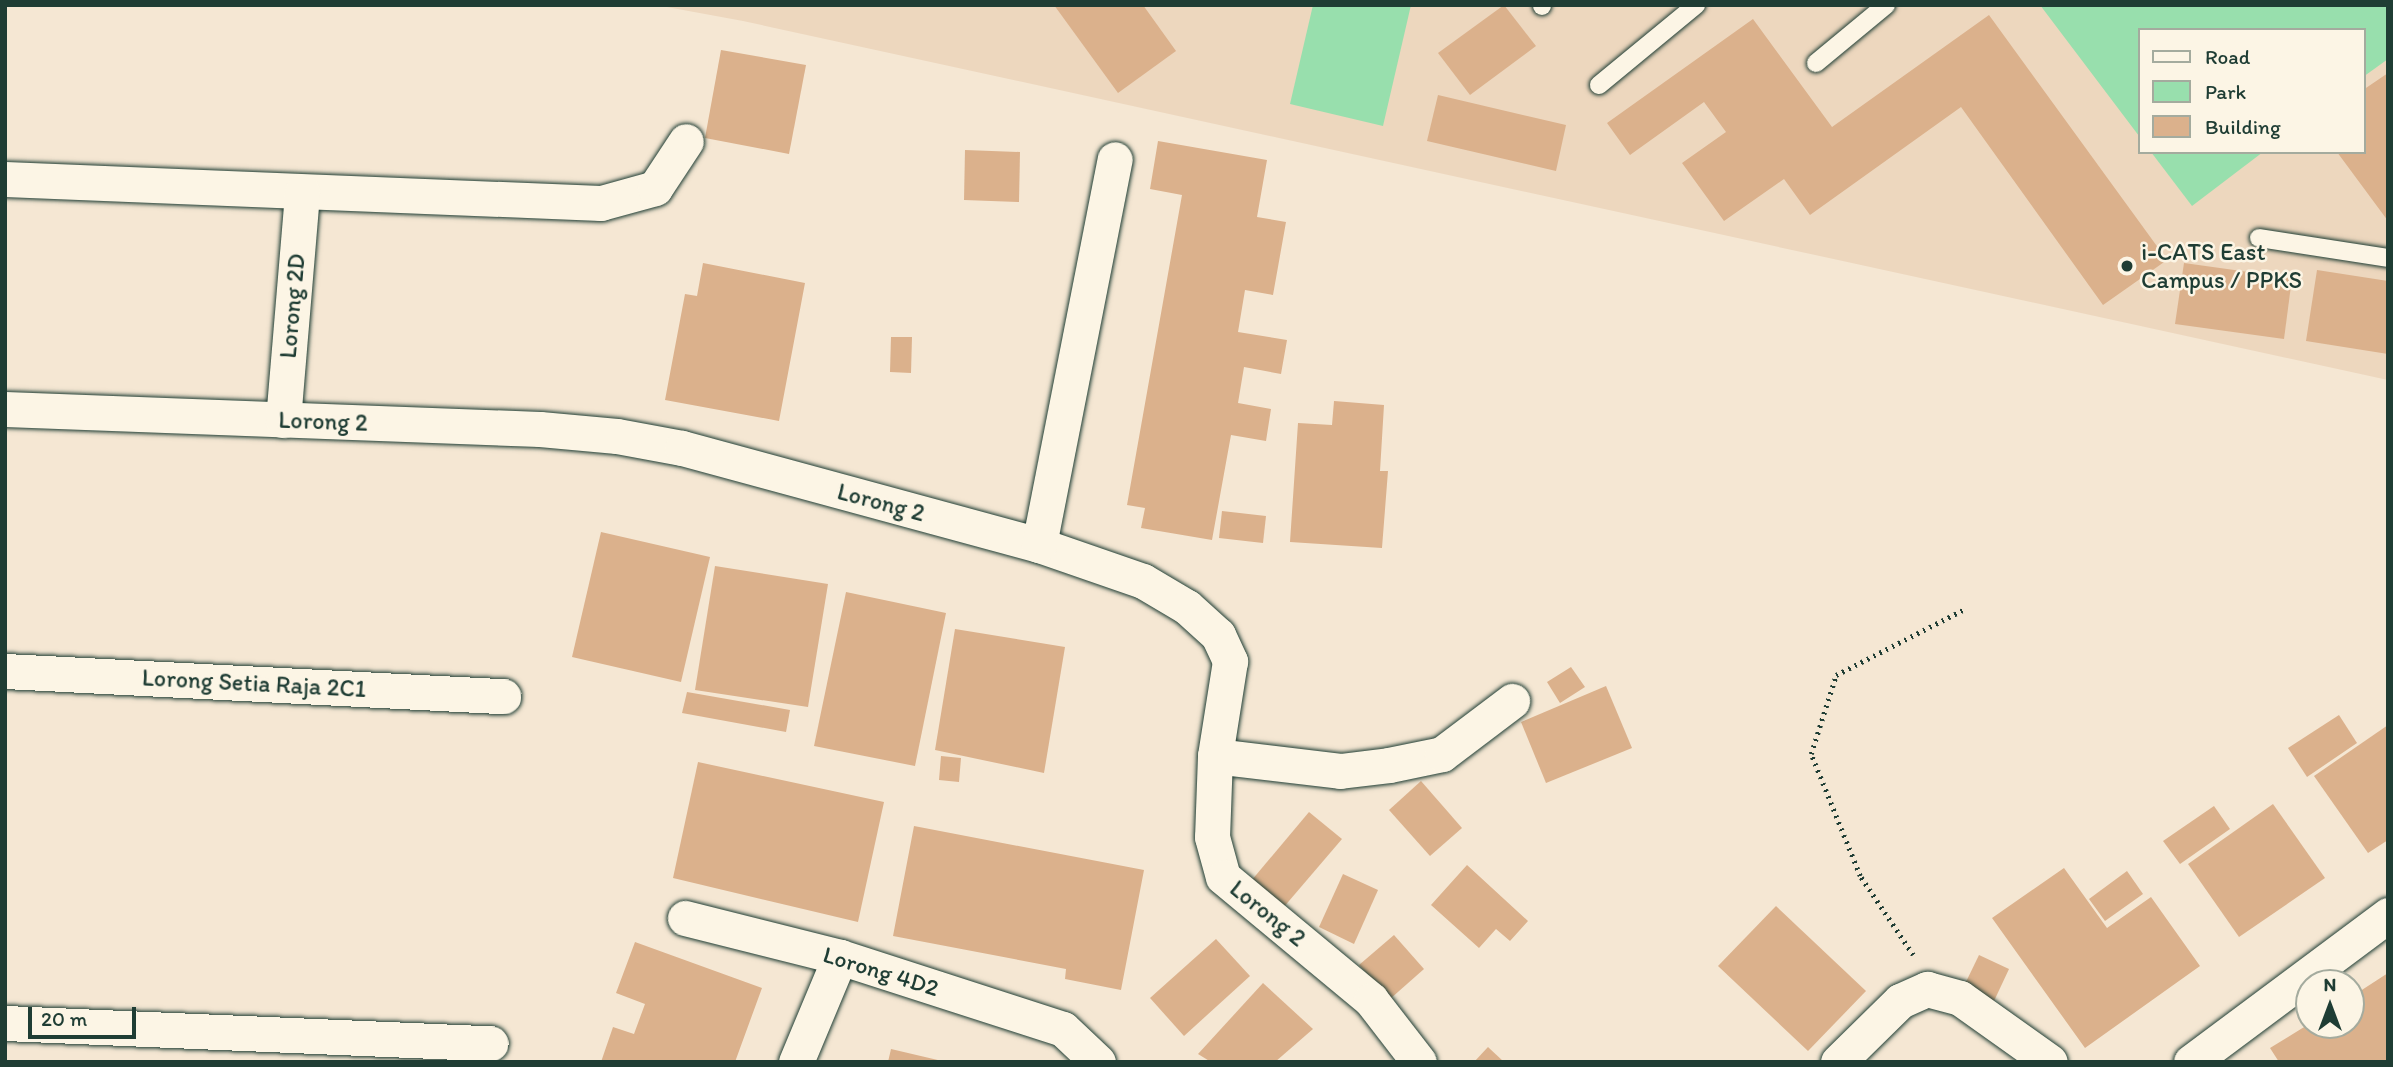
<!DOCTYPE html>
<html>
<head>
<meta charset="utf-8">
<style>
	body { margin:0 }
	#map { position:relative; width:2393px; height:1067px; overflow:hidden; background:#f5e7d3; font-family:Itim,sans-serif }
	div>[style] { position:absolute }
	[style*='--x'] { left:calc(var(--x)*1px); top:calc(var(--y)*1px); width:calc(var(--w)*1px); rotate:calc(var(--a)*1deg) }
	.built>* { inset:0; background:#edd7be }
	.green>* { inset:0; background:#98dfad }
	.building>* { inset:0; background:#dbb18c }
	.path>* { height:4.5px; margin-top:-2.25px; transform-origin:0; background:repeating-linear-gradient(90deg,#1f3d34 0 2px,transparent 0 7px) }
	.roads { filter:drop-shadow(0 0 2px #1f3d34) drop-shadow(0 0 2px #1f3d34) }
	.service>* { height:18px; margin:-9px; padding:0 9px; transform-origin:9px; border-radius:9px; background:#fcf5e5 }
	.minor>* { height:35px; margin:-17.5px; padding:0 17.5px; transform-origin:17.5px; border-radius:17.5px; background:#fcf5e5 }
	.dots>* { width:19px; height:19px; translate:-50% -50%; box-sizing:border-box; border:4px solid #fcf5e5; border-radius:50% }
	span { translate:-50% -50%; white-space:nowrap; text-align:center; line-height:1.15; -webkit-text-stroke:5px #fcf5e5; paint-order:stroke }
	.poi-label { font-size:24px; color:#1f3d34 }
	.left { translate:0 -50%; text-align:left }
	.street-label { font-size:24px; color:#1f3d34 }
	.frame { position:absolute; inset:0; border:7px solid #1f3d34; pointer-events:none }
	.legend { position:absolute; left:2138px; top:28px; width:228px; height:126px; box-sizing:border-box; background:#fcf5e5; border:2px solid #a4ab9e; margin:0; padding:9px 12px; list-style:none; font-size:21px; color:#1f3d34 }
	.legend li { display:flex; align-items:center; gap:14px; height:35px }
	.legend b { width:35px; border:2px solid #a4ab9e }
	.north { position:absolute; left:2295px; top:969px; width:70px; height:70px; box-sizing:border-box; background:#fcf5e5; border:2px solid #a4ab9e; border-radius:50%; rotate:0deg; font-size:19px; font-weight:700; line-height:28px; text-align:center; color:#1f3d34 }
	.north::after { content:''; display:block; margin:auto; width:24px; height:32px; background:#1f3d34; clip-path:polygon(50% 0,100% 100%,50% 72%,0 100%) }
	.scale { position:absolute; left:28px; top:1007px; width:108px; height:32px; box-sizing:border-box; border:4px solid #1f3d34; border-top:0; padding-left:9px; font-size:21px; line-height:24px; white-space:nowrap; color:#1f3d34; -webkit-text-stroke:5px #fcf5e5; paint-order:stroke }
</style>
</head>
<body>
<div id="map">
	<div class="built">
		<i style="clip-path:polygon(evenodd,656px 5px,2388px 5px,2388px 380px,743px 21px,656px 5px,2139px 30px,2363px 30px,2363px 152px,2139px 152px,2139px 30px)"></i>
	</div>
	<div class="green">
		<i style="clip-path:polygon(1313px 5px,1411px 5px,1383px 126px,1290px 104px)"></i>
		<i style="clip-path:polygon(2040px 5px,2388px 5px,2388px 59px,2363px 77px,2363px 30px,2139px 30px,2139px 136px)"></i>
		<i style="clip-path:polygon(2151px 152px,2263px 152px,2192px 206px)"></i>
	</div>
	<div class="building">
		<i style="clip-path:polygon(1054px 5px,1143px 5px,1176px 51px,1118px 93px)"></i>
		<i style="clip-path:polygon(1504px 5px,1536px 46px,1470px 95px,1438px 53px)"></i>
		<i style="clip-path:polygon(1989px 15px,2167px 260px,2103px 305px,1961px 107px,1810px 215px,1784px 179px,1724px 221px,1682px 163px,1726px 132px,1704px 102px,1630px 155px,1607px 123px,1753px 19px,1832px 127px)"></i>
		<i style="clip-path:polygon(721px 50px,806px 65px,789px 154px,705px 138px)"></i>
		<i style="clip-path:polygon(2388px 73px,2388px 221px,2337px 152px,2363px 152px,2363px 90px)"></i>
		<i style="clip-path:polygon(1438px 95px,1566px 125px,1556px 171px,1427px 141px)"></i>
		<i style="clip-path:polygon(1158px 141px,1267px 160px,1257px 217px,1286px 222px,1273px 295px,1245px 290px,1238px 332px,1287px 340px,1281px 374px,1244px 367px,1238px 403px,1271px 409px,1266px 441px,1231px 435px,1212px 540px,1141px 528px,1145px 508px,1127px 505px,1182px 195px,1150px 189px)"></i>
		<i style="clip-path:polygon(965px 150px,1020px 152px,1019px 202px,964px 200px)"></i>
		<i style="clip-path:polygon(703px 263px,805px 283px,779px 421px,665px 400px,685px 294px,697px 296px)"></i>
		<i style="clip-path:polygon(2184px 263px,2292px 278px,2284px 339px,2175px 324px)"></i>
		<i style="clip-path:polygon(2317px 270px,2388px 281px,2388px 354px,2306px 341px)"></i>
		<i style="clip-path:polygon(891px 337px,912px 337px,911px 373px,890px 372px)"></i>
		<i style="clip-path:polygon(1334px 401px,1384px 405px,1380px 471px,1388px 471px,1382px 548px,1290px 542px,1298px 423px,1332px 425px)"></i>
		<i style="clip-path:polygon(1222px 511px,1266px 516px,1263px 543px,1219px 538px)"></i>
		<i style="clip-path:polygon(601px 532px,710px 557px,681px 682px,572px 657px)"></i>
		<i style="clip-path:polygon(715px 566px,828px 584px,808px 707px,695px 690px)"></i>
		<i style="clip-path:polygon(846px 592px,946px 613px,915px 766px,814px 746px)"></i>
		<i style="clip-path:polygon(955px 629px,1065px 647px,1044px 773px,935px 750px)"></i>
		<i style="clip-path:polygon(1571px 667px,1585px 687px,1560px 703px,1547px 682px)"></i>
		<i style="clip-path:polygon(1606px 686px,1632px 748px,1546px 783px,1521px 722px)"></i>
		<i style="clip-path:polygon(687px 692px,790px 710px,786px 732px,682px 713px)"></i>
		<i style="clip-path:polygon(2339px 715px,2357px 743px,2307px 777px,2288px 748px)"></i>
		<i style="clip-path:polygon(2388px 725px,2388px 840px,2368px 853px,2314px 776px)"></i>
		<i style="clip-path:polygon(941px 756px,961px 758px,959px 782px,939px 780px)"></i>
		<i style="clip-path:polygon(698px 762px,884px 802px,858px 922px,673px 878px)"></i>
		<i style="clip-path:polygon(1421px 781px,1462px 828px,1430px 856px,1389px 810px)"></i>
		<i style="clip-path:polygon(2273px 804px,2325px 878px,2239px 937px,2188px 864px)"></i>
		<i style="clip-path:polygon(2214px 806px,2230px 829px,2180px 864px,2163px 841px)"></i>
		<i style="clip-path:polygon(1309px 812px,1342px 839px,1283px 908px,1251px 881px)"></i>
		<i style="clip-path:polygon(914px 826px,1144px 870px,1121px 990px,1065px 979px,1066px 969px,893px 936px)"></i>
		<i style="clip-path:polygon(1467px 865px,1528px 921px,1510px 941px,1496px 929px,1479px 948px,1431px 905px)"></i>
		<i style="clip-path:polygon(2064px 868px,2107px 928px,2151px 897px,2200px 966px,2085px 1048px,1992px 918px)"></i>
		<i style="clip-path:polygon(2127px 871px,2143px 894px,2105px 921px,2089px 899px)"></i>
		<i style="clip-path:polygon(1343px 874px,1378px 890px,1354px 944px,1319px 927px)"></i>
		<i style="clip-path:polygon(1776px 906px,1866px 991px,1808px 1051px,1718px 966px)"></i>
		<i style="clip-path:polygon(1394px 935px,1424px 969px,1390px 999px,1359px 965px)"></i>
		<i style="clip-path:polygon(1216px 939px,1250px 976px,1184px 1036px,1150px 998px)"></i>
		<i style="clip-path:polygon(635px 942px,762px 988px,735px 1062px,601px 1062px,613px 1027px,634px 1034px,645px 1004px,616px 993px)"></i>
		<i style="clip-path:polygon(1979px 955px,2009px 969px,1994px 1001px,1964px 986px)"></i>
		<i style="clip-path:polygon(2388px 973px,2388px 1062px,2279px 1062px,2270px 1048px,2309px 1024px,2351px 1025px,2351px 997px)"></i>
		<i style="clip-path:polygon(1263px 983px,1313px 1029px,1275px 1062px,1211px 1062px,1198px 1054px)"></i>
		<i style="clip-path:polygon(1488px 1047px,1504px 1062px,1474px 1062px)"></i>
		<i style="clip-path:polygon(891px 1049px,942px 1061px,942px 1062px,888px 1062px)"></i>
	</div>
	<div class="path">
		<i style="--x:1913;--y:955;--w:95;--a:-123.9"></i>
		<i style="--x:1860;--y:876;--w:131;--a:-111.9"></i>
		<i style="--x:1811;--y:754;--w:83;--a:-72.4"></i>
		<i style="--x:1836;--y:675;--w:143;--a:-27.1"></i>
	</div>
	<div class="roads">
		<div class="service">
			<i style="--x:1542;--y:6;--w:1;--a:-90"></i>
			<i style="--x:1816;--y:63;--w:91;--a:-39.6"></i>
			<i style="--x:1599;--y:85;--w:126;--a:-39.5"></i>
			<i style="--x:2259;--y:238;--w:131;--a:8.8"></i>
		</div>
		<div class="minor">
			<i style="--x:5;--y:179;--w:596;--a:2.31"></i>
			<i style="--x:601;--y:203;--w:56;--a:-15.5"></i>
			<i style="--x:655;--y:188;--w:56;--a:-56.6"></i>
			<i style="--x:5;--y:409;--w:535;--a:2.14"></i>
			<i style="--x:540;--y:429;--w:77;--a:5.2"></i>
			<i style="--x:617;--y:436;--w:66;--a:10.5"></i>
			<i style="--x:682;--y:448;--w:370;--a:15.2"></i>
			<i style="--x:1039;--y:545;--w:110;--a:19.1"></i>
			<i style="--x:1143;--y:581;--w:51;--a:30.6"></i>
			<i style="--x:1187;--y:607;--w:42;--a:42.1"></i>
			<i style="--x:1218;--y:635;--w:29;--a:65"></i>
			<i style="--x:1230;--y:661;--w:96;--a:99"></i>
			<i style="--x:1215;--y:756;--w:81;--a:92.1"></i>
			<i style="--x:1212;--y:837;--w:41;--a:74.6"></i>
			<i style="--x:1223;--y:877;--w:192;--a:39.7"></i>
			<i style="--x:1371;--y:1000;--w:78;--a:52.3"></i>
			<i style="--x:283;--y:420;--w:229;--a:-85.2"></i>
			<i style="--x:1039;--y:545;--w:393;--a:-78.9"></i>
			<i style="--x:5;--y:671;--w:499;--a:2.9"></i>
			<i style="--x:1215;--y:756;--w:126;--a:6.8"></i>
			<i style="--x:1340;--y:771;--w:49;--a:-7"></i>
			<i style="--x:1389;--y:765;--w:54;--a:-11.7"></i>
			<i style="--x:1442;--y:754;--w:88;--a:-37.1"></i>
			<i style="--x:685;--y:918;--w:160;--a:14.1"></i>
			<i style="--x:840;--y:957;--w:234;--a:17.9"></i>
			<i style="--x:1063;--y:1029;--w:48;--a:43.3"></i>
			<i style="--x:5;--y:1023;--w:486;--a:2.4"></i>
			<i style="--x:796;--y:1062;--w:114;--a:-67.3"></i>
			<i style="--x:1838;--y:1062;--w:87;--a:-44.5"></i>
			<i style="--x:1900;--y:1001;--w:30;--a:-24"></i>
			<i style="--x:1927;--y:989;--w:34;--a:15"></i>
			<i style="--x:1960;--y:998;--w:110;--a:35.4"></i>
			<i style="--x:2191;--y:1062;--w:246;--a:-36.7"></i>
		</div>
	</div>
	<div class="dots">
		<i style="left:2127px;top:266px;background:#1f3d34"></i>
	</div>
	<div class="poi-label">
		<span class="left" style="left:2141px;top:266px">i-CATS East<br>Campus / PPKS</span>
	</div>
	<div class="street-label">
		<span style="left:292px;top:306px;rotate:-85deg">Lorong 2D</span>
		<span style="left:323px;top:421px;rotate:2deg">Lorong 2</span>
		<span style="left:881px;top:502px;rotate:15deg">Lorong 2</span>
		<span style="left:254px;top:683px;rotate:3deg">Lorong Setia Raja 2C1</span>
		<span style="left:1268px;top:913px;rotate:39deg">Lorong 2</span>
		<span style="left:881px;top:971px;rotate:17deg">Lorong 4D2</span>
	</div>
	<div class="frame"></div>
	<ul class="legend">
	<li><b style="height:9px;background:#fcf5e5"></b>Road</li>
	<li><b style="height:19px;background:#98dfad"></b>Park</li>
	<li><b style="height:19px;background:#dbb18c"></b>Building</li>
	</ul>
	<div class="north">N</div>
	<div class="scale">20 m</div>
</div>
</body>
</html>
